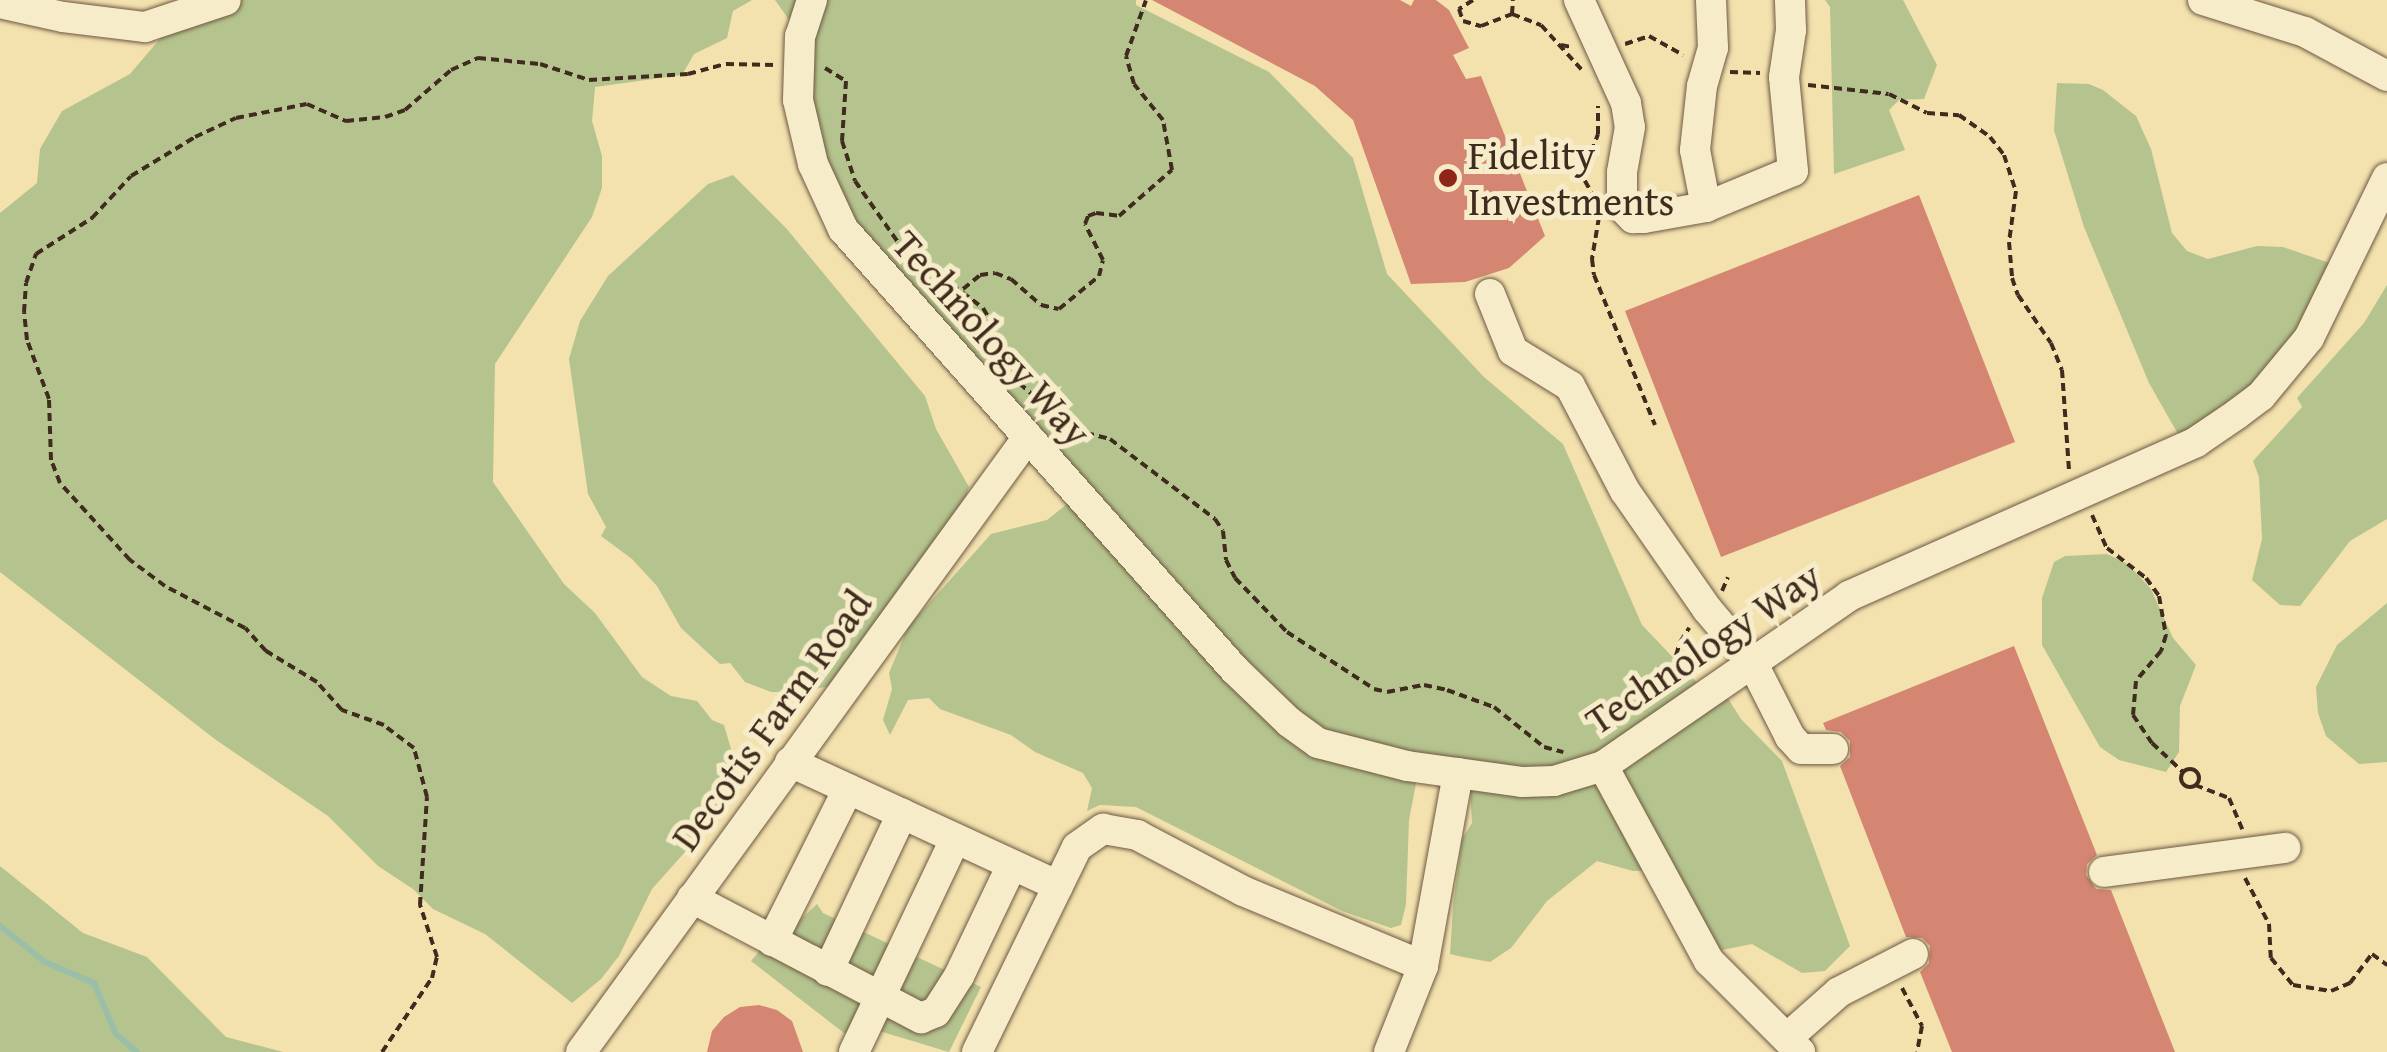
<!DOCTYPE html>
<html>
<head>
<meta charset="utf-8">
<style>
	body { margin:0 }
	#map { position:relative; width:2387px; height:1052px; overflow:hidden; background:#f3e1ae; font-family:"Gentium Book Plus",serif }
	div>[style] { position:absolute }
	[style*='--x'] { left:calc(var(--x)*1px); top:calc(var(--y)*1px); width:calc(var(--w)*1px); rotate:calc(var(--a)*1deg) }
	.green>* { inset:0; background:#b5c48e }
	.stream>* { height:6px; margin:-3px; padding:0 3px; transform-origin:3px; border-radius:3px; background:#9bbea9 }
	.building>* { inset:0; background:#d48672 }
	.path>* { height:4px; margin-top:-2px; transform-origin:0; background:repeating-linear-gradient(90deg,#402c1e 0 8px,transparent 0 13px) }
	.path>.ring { margin:-2px; padding:0; box-sizing:content-box; background:none; border:4px solid #402c1e; border-radius:50% }
	.roads { filter:drop-shadow(0 0 2px #6d5942) drop-shadow(0 0 2px #6d5942) }
	.minor>* { height:30px; margin:-15px; padding:0 15px; transform-origin:15px; border-radius:15px; background:#f7ecca }
	.dots>* { width:28px; height:28px; translate:-50% -50%; box-sizing:border-box; border:5px solid #f7ecca; border-radius:50% }
	span { translate:-50% -50%; white-space:nowrap; text-align:center; line-height:1.15; -webkit-text-stroke:10px #f7ecca; paint-order:stroke }
	.poi-label { font-size:40px; color:#402c1e }
	.left { translate:0 -50%; text-align:left }
	.street-label { font-size:40px; color:#402c1e }
</style>
</head>
<body>
<div id="map">
	<div class="green">
		<i style="clip-path:polygon(241px 0,752px 0,733px 11px,727px 38px,694px 54px,682px 75px,595px 87px,592px 121px,602px 156px,602px 188px,592px 217px,495px 364px,493px 482px,564px 584px,595px 613px,642px 677px,671px 696px,697px 701px,712px 720px,724px 725px,736px 766px,734px 797px,652px 889px,619px 956px,601px 979px,572px 1003px,485px 934px,433px 909px,413px 889px,378px 866px,328px 816px,216px 740px,0 572px,0 213px,37px 183px,40px 149px,62px 111px,130px 74px,164px 34px,221px 13px)"></i>
		<i style="clip-path:polygon(775px 0,1136px 0,1136px 5px,1269px 72px,1353px 158px,1387px 274px,1484px 377px,1563px 444px,1642px 625px,1704px 690px,1720px 686px,1741px 719px,1782px 761px,1850px 946px,1825px 971px,1802px 973px,1752px 944px,1707px 953px,1660px 870px,1633px 871px,1597px 861px,1547px 901px,1511px 948px,1490px 962px,1458px 956px,1450px 954px,1453px 906px,1462px 839px,1472px 823px,1469px 774px,1418px 773px,1409px 820px,1406px 904px,1401px 925px,1391px 928px,1342px 911px,1136px 807px,1100px 805px,1087px 811px,1092px 788px,1083px 773px,1035px 752px,1011px 735px,940px 709px,929px 698px,908px 700px,890px 735px,883px 720px,892px 689px,889px 673px,908px 627px,991px 534px,1047px 520px,1077px 496px,843px 226px,792px 24px)"></i>
		<i style="clip-path:polygon(1825px 0,1903px 0,1937px 65px,1924px 99px,1899px 100px,1889px 110px,1905px 150px,1834px 174px,1830px 7px)"></i>
		<i style="clip-path:polygon(2057px 83px,2089px 84px,2103px 90px,2136px 116px,2151px 149px,2172px 233px,2187px 251px,2208px 259px,2257px 246px,2283px 247px,2341px 267px,2309px 345px,2182px 441px,2149px 383px,2084px 227px,2054px 130px)"></i>
		<i style="clip-path:polygon(733px 175px,786px 228px,925px 396px,936px 429px,969px 487px,956px 528px,829px 686px,802px 692px,771px 692px,745px 682px,730px 663px,720px 664px,681px 628px,657px 586px,632px 559px,601px 536px,606px 527px,588px 494px,569px 359px,580px 321px,608px 276px,708px 184px)"></i>
		<i style="clip-path:polygon(2387px 285px,2387px 519px,2350px 541px,2300px 606px,2280px 605px,2252px 580px,2262px 539px,2259px 477px,2253px 461px,2302px 407px,2297px 398px,2364px 323px)"></i>
		<i style="clip-path:polygon(2107px 554px,2128px 564px,2151px 589px,2173px 638px,2196px 665px,2180px 706px,2179px 752px,2166px 772px,2119px 760px,2100px 747px,2042px 645px,2042px 598px,2054px 562px,2065px 556px)"></i>
		<i style="clip-path:polygon(2387px 603px,2387px 762px,2359px 764px,2326px 736px,2318px 713px,2316px 687px,2337px 645px)"></i>
		<i style="clip-path:polygon(0 866px,83px 933px,147px 957px,226px 1037px,283px 1052px,0 1052px)"></i>
		<i style="clip-path:polygon(817px 904px,823px 913px,981px 987px,949px 1052px,876px 1030px,844px 1033px,751px 961px,766px 943px,784px 935px)"></i>
	</div>
	<div class="stream">
		<i style="--x:0;--y:926;--w:58;--a:38.7"></i>
		<i style="--x:45;--y:962;--w:53;--a:23.2"></i>
		<i style="--x:94;--y:983;--w:56;--a:66.7"></i>
		<i style="--x:116;--y:1034;--w:28;--a:41"></i>
	</div>
	<div class="building">
		<i style="clip-path:polygon(1152px 0,1400px 0,1411px 6px,1414px 0,1436px 0,1449px 10px,1469px 48px,1453px 55px,1466px 79px,1481px 76px,1545px 236px,1509px 268px,1465px 282px,1411px 284px,1353px 120px,1315px 86px)"></i>
		<i style="clip-path:polygon(1919px 195px,2015px 442px,1721px 557px,1625px 311px)"></i>
		<i style="clip-path:polygon(2014px 646px,2097px 855px,2087px 864px,2086px 875px,2096px 889px,2111px 890px,2175px 1052px,1952px 1052px,1920px 972px,1929px 963px,1930px 946px,1922px 938px,1906px 937px,1840px 766px,1850px 757px,1850px 741px,1841px 732px,1826px 730px,1823px 723px)"></i>
		<i style="clip-path:polygon(759px 1005px,777px 1010px,792px 1021px,803px 1052px,707px 1052px,712px 1031px,724px 1017px,740px 1007px)"></i>
	</div>
	<div class="path">
		<i style="--x:1473;--y:0;--w:17;--a:147"></i>
		<i style="--x:1459;--y:9;--w:13;--a:72"></i>
		<i style="--x:1463;--y:21;--w:19;--a:16"></i>
		<i style="--x:1481;--y:26;--w:33;--a:-21"></i>
		<i style="--x:1512;--y:14;--w:31;--a:21"></i>
		<i style="--x:1541;--y:25;--w:61;--a:47.7"></i>
		<i style="--x:1512;--y:14;--w:14;--a:-86"></i>
		<i style="--x:1625;--y:44;--w:25;--a:-18"></i>
		<i style="--x:1649;--y:36;--w:39;--a:29"></i>
		<i style="--x:1561;--y:45;--w:10;--a:11"></i>
		<i style="--x:825;--y:68;--w:25;--a:32"></i>
		<i style="--x:846;--y:81;--w:60;--a:93.8"></i>
		<i style="--x:842;--y:141;--w:42;--a:72"></i>
		<i style="--x:855;--y:181;--w:78;--a:54.9"></i>
		<i style="--x:900;--y:245;--w:104;--a:37.2"></i>
		<i style="--x:983;--y:308;--w:16;--a:60"></i>
		<i style="--x:991;--y:322;--w:25;--a:90"></i>
		<i style="--x:991;--y:347;--w:21;--a:65"></i>
		<i style="--x:1000;--y:366;--w:72;--a:41.6"></i>
		<i style="--x:1054;--y:414;--w:37;--a:31"></i>
		<i style="--x:1086;--y:433;--w:25;--a:14"></i>
		<i style="--x:1110;--y:439;--w:132;--a:37.3"></i>
		<i style="--x:1215;--y:519;--w:14;--a:56"></i>
		<i style="--x:1223;--y:531;--w:29;--a:84"></i>
		<i style="--x:1226;--y:560;--w:20;--a:63"></i>
		<i style="--x:1235;--y:578;--w:75;--a:46.1"></i>
		<i style="--x:1287;--y:632;--w:104;--a:33.2"></i>
		<i style="--x:1374;--y:689;--w:13;--a:13"></i>
		<i style="--x:1387;--y:692;--w:38;--a:-11"></i>
		<i style="--x:1424;--y:685;--w:24;--a:12"></i>
		<i style="--x:1447;--y:690;--w:50;--a:19.9"></i>
		<i style="--x:1494;--y:707;--w:64;--a:38.7"></i>
		<i style="--x:1544;--y:747;--w:20;--a:15"></i>
		<i style="--x:1730;--y:72;--w:30;--a:2"></i>
		<i style="--x:1808;--y:85;--w:81;--a:6.3"></i>
		<i style="--x:1889;--y:94;--w:42;--a:26.6"></i>
		<i style="--x:1927;--y:113;--w:32;--a:4"></i>
		<i style="--x:1959;--y:115;--w:38;--a:35"></i>
		<i style="--x:1990;--y:137;--w:23;--a:52"></i>
		<i style="--x:2004;--y:155;--w:38;--a:72"></i>
		<i style="--x:2016;--y:191;--w:51;--a:97.8"></i>
		<i style="--x:2009;--y:242;--w:36;--a:85"></i>
		<i style="--x:2012;--y:278;--w:18;--a:71"></i>
		<i style="--x:2018;--y:295;--w:58;--a:55.5"></i>
		<i style="--x:2051;--y:343;--w:29;--a:68"></i>
		<i style="--x:2062;--y:370;--w:101;--a:86"></i>
		<i style="--x:1595;--y:199;--w:26;--a:-119"></i>
		<i style="--x:1582;--y:176;--w:45;--a:-69.1"></i>
		<i style="--x:1598;--y:134;--w:28;--a:-90"></i>
		<i style="--x:1599;--y:217;--w:43;--a:99.5"></i>
		<i style="--x:1592;--y:259;--w:16;--a:83"></i>
		<i style="--x:1594;--y:275;--w:162;--a:67.9"></i>
		<i style="--x:963;--y:289;--w:22;--a:-39"></i>
		<i style="--x:980;--y:275;--w:15;--a:-8"></i>
		<i style="--x:995;--y:273;--w:17;--a:21"></i>
		<i style="--x:1011;--y:279;--w:40;--a:41"></i>
		<i style="--x:1041;--y:305;--w:18;--a:13"></i>
		<i style="--x:1059;--y:309;--w:52;--a:-39.5"></i>
		<i style="--x:1099;--y:276;--w:16;--a:-76"></i>
		<i style="--x:1103;--y:260;--w:40;--a:-116.6"></i>
		<i style="--x:1085;--y:224;--w:9;--a:-69"></i>
		<i style="--x:1088;--y:216;--w:9;--a:-21"></i>
		<i style="--x:1096;--y:213;--w:23;--a:7"></i>
		<i style="--x:1119;--y:216;--w:70;--a:-41"></i>
		<i style="--x:1172;--y:170;--w:51;--a:-100.2"></i>
		<i style="--x:1163;--y:120;--w:46;--a:-128.9"></i>
		<i style="--x:1134;--y:84;--w:29;--a:-106"></i>
		<i style="--x:1126;--y:56;--w:59;--a:-70.3"></i>
		<i style="--x:2092;--y:515;--w:36;--a:66"></i>
		<i style="--x:2107;--y:548;--w:49;--a:37.6"></i>
		<i style="--x:2146;--y:578;--w:22;--a:54"></i>
		<i style="--x:2159;--y:596;--w:40;--a:80"></i>
		<i style="--x:2166;--y:635;--w:17;--a:107"></i>
		<i style="--x:2161;--y:651;--w:39;--a:130"></i>
		<i style="--x:2136;--y:681;--w:34;--a:95"></i>
		<i style="--x:2133;--y:715;--w:34;--a:56"></i>
		<i style="--x:2152;--y:743;--w:42;--a:43.1"></i>
		<i style="--x:1722;--y:591;--w:15;--a:-67"></i>
		<i style="--x:1665;--y:693;--w:53;--a:-73.6"></i>
		<i style="--x:1680;--y:642;--w:17;--a:-57"></i>
		<i class="ring" style="left:2181px;top:769px;width:14px;height:14px"></i>
		<i style="--x:2195;--y:785;--w:36;--a:21"></i>
		<i style="--x:2229;--y:798;--w:34;--a:67"></i>
		<i style="--x:2245;--y:878;--w:52;--a:62.4"></i>
		<i style="--x:2269;--y:924;--w:34;--a:87"></i>
		<i style="--x:2271;--y:958;--w:35;--a:51"></i>
		<i style="--x:2293;--y:985;--w:38;--a:9"></i>
		<i style="--x:2331;--y:991;--w:21;--a:-23"></i>
		<i style="--x:2350;--y:983;--w:36;--a:-53"></i>
		<i style="--x:2372;--y:954;--w:19;--a:36"></i>
		<i style="--x:1902;--y:988;--w:43;--a:62.2"></i>
		<i style="--x:1922;--y:1026;--w:26;--a:101"></i>
		<i style="--x:382;--y:1052;--w:89;--a:-56"></i>
		<i style="--x:432;--y:978;--w:22;--a:-77"></i>
		<i style="--x:437;--y:957;--w:55;--a:-108.1"></i>
		<i style="--x:420;--y:905;--w:108;--a:-86.3"></i>
		<i style="--x:427;--y:797;--w:51;--a:-104.9"></i>
		<i style="--x:414;--y:748;--w:38;--a:-143"></i>
		<i style="--x:384;--y:725;--w:45;--a:-160.3"></i>
		<i style="--x:342;--y:710;--w:38;--a:-132"></i>
		<i style="--x:317;--y:682;--w:60;--a:-148.7"></i>
		<i style="--x:266;--y:651;--w:31;--a:-132"></i>
		<i style="--x:245;--y:628;--w:90;--a:-152.3"></i>
		<i style="--x:165;--y:586;--w:44;--a:-143.4"></i>
		<i style="--x:130;--y:560;--w:104;--a:-132.3"></i>
		<i style="--x:60;--y:483;--w:25;--a:-111"></i>
		<i style="--x:51;--y:460;--w:61;--a:-91.9"></i>
		<i style="--x:49;--y:399;--w:63;--a:-110.4"></i>
		<i style="--x:27;--y:340;--w:28;--a:-96"></i>
		<i style="--x:24;--y:312;--w:29;--a:-86"></i>
		<i style="--x:26;--y:283;--w:31;--a:-71"></i>
		<i style="--x:36;--y:254;--w:67;--a:-32.7"></i>
		<i style="--x:92;--y:218;--w:57;--a:-47.1"></i>
		<i style="--x:131;--y:176;--w:75;--a:-31.4"></i>
		<i style="--x:195;--y:137;--w:45;--a:-24.9"></i>
		<i style="--x:236;--y:118;--w:72;--a:-11.2"></i>
		<i style="--x:307;--y:104;--w:43;--a:23.6"></i>
		<i style="--x:346;--y:121;--w:39;--a:-6"></i>
		<i style="--x:385;--y:117;--w:21;--a:-19"></i>
		<i style="--x:405;--y:110;--w:61;--a:-41"></i>
		<i style="--x:451;--y:70;--w:30;--a:-24"></i>
		<i style="--x:478;--y:58;--w:62;--a:5.5"></i>
		<i style="--x:540;--y:64;--w:52;--a:18.1"></i>
		<i style="--x:589;--y:80;--w:99;--a:-3.5"></i>
		<i style="--x:688;--y:74;--w:39;--a:-15"></i>
		<i style="--x:726;--y:64;--w:50;--a:1.1"></i>
	</div>
	<div class="roads">
		<div class="minor">
			<i style="--x:812;--y:0;--w:38;--a:108"></i>
			<i style="--x:800;--y:36;--w:64;--a:91.8"></i>
			<i style="--x:798;--y:100;--w:66;--a:76.8"></i>
			<i style="--x:813;--y:164;--w:72;--a:65.2"></i>
			<i style="--x:843;--y:229;--w:590;--a:48.37"></i>
			<i style="--x:1235;--y:670;--w:75;--a:43.9"></i>
			<i style="--x:1289;--y:722;--w:36;--a:36"></i>
			<i style="--x:1318;--y:743;--w:92;--a:14.5"></i>
			<i style="--x:1407;--y:766;--w:117;--a:7.9"></i>
			<i style="--x:1523;--y:782;--w:31;--a:-2"></i>
			<i style="--x:1554;--y:781;--w:51;--a:-17"></i>
			<i style="--x:1603;--y:766;--w:299;--a:-34.6"></i>
			<i style="--x:1849;--y:596;--w:380;--a:-23.9"></i>
			<i style="--x:2196;--y:442;--w:50;--a:-34.3"></i>
			<i style="--x:2237;--y:414;--w:30;--a:-37"></i>
			<i style="--x:2261;--y:396;--w:75;--a:-50.4"></i>
			<i style="--x:2309;--y:338;--w:178;--a:-64"></i>
			<i style="--x:1579;--y:0;--w:113;--a:65.5"></i>
			<i style="--x:1626;--y:103;--w:24;--a:81"></i>
			<i style="--x:1630;--y:127;--w:46;--a:100.1"></i>
			<i style="--x:1622;--y:172;--w:35;--a:90"></i>
			<i style="--x:1622;--y:207;--w:16;--a:45"></i>
			<i style="--x:1633;--y:218;--w:11;--a:0"></i>
			<i style="--x:1644;--y:218;--w:63;--a:-10.1"></i>
			<i style="--x:1706;--y:207;--w:94;--a:-22.5"></i>
			<i style="--x:1793;--y:171;--w:94;--a:-95.5"></i>
			<i style="--x:1784;--y:77;--w:48;--a:-81.5"></i>
			<i style="--x:1791;--y:30;--w:30;--a:-92"></i>
			<i style="--x:2203;--y:0;--w:107;--a:17.4"></i>
			<i style="--x:2305;--y:32;--w:93;--a:28.2"></i>
			<i style="--x:0;--y:3;--w:65;--a:12.5"></i>
			<i style="--x:63;--y:17;--w:83;--a:7"></i>
			<i style="--x:145;--y:27;--w:85;--a:-18.4"></i>
			<i style="--x:1706;--y:207;--w:58;--a:-100.9"></i>
			<i style="--x:1695;--y:150;--w:64;--a:-83.8"></i>
			<i style="--x:1702;--y:86;--w:40;--a:-74"></i>
			<i style="--x:1713;--y:48;--w:48;--a:-92.4"></i>
			<i style="--x:1490;--y:294;--w:61;--a:68"></i>
			<i style="--x:1513;--y:351;--w:67;--a:31.6"></i>
			<i style="--x:1570;--y:386;--w:119;--a:62.4"></i>
			<i style="--x:1625;--y:491;--w:144;--a:55.2"></i>
			<i style="--x:1707;--y:609;--w:70;--a:49.7"></i>
			<i style="--x:1752;--y:662;--w:84;--a:63.1"></i>
			<i style="--x:1790;--y:737;--w:16;--a:47"></i>
			<i style="--x:1801;--y:749;--w:32;--a:0"></i>
			<i style="--x:790;--y:762;--w:295;--a:24.8"></i>
			<i style="--x:1058;--y:886;--w:43;--a:-64"></i>
			<i style="--x:1077;--y:847;--w:32;--a:-35"></i>
			<i style="--x:1103;--y:829;--w:35;--a:10"></i>
			<i style="--x:1137;--y:835;--w:120;--a:27.8"></i>
			<i style="--x:1243;--y:891;--w:195;--a:22.6"></i>
			<i style="--x:1603;--y:766;--w:222;--a:61.5"></i>
			<i style="--x:1709;--y:961;--w:129;--a:45"></i>
			<i style="--x:2104;--y:872;--w:183;--a:-7.6"></i>
			<i style="--x:692;--y:898;--w:259;--a:27.7"></i>
			<i style="--x:921;--y:1018;--w:16;--a:-22"></i>
			<i style="--x:936;--y:1012;--w:43;--a:-57.4"></i>
			<i style="--x:959;--y:976;--w:123;--a:-64.5"></i>
			<i style="--x:772;--y:941;--w:170;--a:-63.4"></i>
			<i style="--x:828;--y:971;--w:174;--a:-64.8"></i>
			<i style="--x:1787;--y:1038;--w:69;--a:-41.5"></i>
			<i style="--x:1839;--y:992;--w:83;--a:-27.2"></i>
			<i style="--x:581;--y:1052;--w:760;--a:-53.99"></i>
			<i style="--x:854;--y:1052;--w:236;--a:-64.6"></i>
			<i style="--x:977;--y:1052;--w:185;--a:-64"></i>
			<i style="--x:1389;--y:1052;--w:92;--a:-68.4"></i>
			<i style="--x:1423;--y:966;--w:196;--a:-79.7"></i>
		</div>
	</div>
	<div class="dots">
		<i style="left:1448px;top:178px;background:#8f2418"></i>
	</div>
	<div class="poi-label">
		<span class="left" style="left:1468px;top:178px">Fidelity<br>Investments</span>
	</div>
	<div class="street-label">
		<span style="left:992px;top:338px;rotate:48deg">Technology Way</span>
		<span style="left:1703px;top:648px;rotate:-34deg">Technology Way</span>
		<span style="left:771px;top:720px;rotate:-54deg">Decotis Farm Road</span>
	</div>
</div>
</body>
</html>
